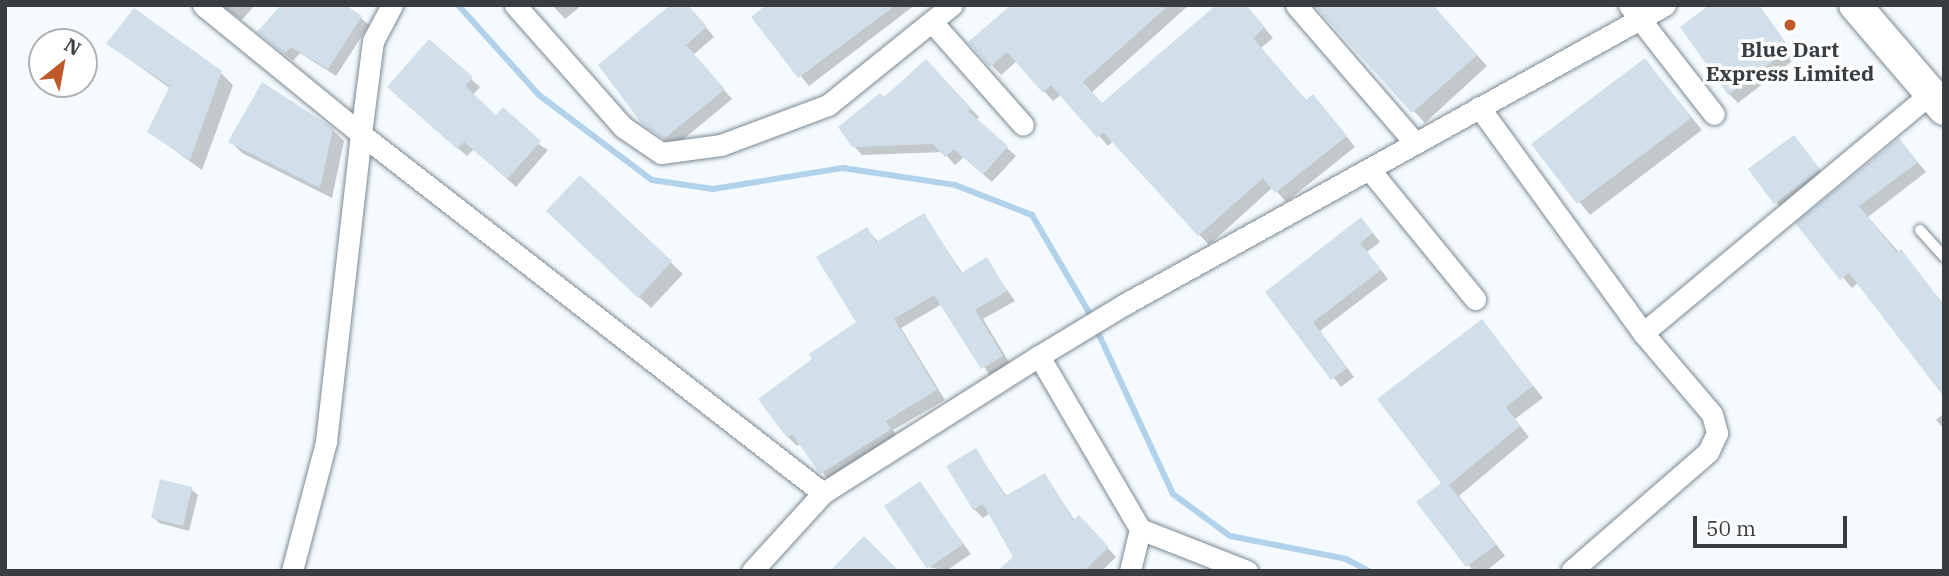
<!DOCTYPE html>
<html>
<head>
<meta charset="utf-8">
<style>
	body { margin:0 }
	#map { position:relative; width:1949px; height:576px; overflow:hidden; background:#f4fafe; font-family:"IBM Plex Serif",serif }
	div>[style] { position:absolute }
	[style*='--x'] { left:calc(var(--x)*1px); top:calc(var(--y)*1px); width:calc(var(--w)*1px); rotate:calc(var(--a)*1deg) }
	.shadow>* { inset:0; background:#0003 }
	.stream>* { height:6px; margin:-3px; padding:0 3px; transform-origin:3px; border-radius:3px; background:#b1d2ea }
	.building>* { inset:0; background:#d1dfea }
	.roads { filter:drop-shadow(0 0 2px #7b8892) drop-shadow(0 0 2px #7b8892) }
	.lane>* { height:10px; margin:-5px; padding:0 5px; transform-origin:5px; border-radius:5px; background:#fff }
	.street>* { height:21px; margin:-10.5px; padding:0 10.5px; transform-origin:10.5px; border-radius:10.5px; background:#fff }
	.primary>* { height:32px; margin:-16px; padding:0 16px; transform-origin:16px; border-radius:16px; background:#fff }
	.dots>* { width:19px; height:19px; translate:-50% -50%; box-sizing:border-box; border:4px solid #fff; border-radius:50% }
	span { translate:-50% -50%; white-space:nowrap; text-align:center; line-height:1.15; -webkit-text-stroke:7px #fff; paint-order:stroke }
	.poi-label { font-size:21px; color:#373d41; font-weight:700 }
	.frame { position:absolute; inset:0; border:7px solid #373d41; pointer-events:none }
	.north { position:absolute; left:28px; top:28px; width:70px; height:70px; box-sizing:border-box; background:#fff; border:2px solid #afb1b3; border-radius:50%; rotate:31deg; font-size:19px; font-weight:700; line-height:28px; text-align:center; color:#373d41 }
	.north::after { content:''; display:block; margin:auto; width:24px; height:32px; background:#bf592b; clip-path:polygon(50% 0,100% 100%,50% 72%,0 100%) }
	.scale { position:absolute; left:1693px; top:516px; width:154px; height:32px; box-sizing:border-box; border:4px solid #373d41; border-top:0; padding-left:9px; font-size:21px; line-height:24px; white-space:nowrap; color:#373d41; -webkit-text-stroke:5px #fff; paint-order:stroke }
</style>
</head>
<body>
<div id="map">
	<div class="shadow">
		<i style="clip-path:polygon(220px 5px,255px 5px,242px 20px)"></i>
		<i style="clip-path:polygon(283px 5px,346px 5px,369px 25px,336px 76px,300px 53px,293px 61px,267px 40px)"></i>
		<i style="clip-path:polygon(552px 5px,582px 5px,565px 19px)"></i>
		<i style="clip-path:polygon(687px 5px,714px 37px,693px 55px,732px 99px,674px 147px,644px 123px)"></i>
		<i style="clip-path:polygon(769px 5px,915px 5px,809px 86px,753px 17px)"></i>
		<i style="clip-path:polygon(1013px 5px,1189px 5px,1092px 92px,1102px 105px,1245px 5px,1273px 38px,1261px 48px,1307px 101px,1322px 106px,1355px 147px,1286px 202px,1273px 187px,1209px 245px,1113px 141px,1108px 146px,1062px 94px,1053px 101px,1017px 61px,1001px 75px,970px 42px)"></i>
		<i style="clip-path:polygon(1432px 5px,1487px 66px,1425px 123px,1316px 6px)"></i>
		<i style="clip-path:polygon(1759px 5px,1796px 58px,1738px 103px,1729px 94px)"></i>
		<i style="clip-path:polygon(108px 44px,221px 73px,233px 85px,202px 170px,149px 132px,171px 89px)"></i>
		<i style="clip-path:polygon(1645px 60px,1702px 130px,1590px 215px,1533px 145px)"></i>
		<i style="clip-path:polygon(934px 70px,979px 117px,976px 120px,1016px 156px,992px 182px,964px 157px,955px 165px,943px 152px,862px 155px,853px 145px,884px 99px)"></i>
		<i style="clip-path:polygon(471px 79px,480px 87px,473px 95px,497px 118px,548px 150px,516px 187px,474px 149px,467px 156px,397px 96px)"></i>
		<i style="clip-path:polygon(332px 129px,344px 141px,332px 198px,242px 153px,230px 141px)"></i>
		<i style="clip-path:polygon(1899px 140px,1926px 172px,1868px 217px,1944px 304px,1944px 394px,1858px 283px,1852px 288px,1797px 224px)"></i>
		<i style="clip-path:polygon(1802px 146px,1827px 179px,1785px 212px,1776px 202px)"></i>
		<i style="clip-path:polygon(580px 177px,683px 274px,651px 308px,560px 223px)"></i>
		<i style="clip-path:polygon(924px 215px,963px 274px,986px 260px,1015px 301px,983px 319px,1011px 365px,991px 377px,942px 304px,901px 328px,945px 400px,893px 430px,898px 438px,830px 482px,801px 443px,797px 446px,788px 437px,814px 360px,858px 323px,867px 229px,878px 242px)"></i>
		<i style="clip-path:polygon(1369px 228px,1380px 242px,1367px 252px,1388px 279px,1320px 331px,1354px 377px,1341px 387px,1268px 292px)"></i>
		<i style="clip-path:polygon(1482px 322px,1543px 398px,1515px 419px,1529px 437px,1459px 496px,1505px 556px,1486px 571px,1473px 571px,1419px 502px,1443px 483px)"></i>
		<i style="clip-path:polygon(1944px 413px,1944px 429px,1936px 420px)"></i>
		<i style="clip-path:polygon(976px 450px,1007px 497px,1045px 475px,1075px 521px,1079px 517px,1116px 557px,1102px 571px,1000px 571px,1015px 557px,990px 513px,983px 518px,974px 509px)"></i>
		<i style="clip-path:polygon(920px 484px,971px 554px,946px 571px,929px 567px)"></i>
		<i style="clip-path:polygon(191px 489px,198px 495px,189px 531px,159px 523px,153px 517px)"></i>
	</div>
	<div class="stream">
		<i style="--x:458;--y:5;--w:121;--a:48"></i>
		<i style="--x:539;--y:95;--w:141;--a:37"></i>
		<i style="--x:652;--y:180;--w:62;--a:8.4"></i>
		<i style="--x:713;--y:189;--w:132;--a:-9.2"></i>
		<i style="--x:843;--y:168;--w:113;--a:8.6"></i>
		<i style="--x:955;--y:185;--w:83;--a:21.3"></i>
		<i style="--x:1032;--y:215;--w:111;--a:59.7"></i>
		<i style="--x:1088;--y:311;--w:202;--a:65.1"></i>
		<i style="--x:1173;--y:494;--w:71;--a:36.4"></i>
		<i style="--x:1230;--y:536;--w:118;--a:11.2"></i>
		<i style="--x:1346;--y:559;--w:26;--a:28"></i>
	</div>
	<div class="building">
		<i style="clip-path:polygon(281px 5px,345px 5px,362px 16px,328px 69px,291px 47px,284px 54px,257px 32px)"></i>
		<i style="clip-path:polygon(670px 5px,688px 5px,707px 27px,686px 45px,725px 89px,664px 139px,642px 124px,598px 65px)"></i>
		<i style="clip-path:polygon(766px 5px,896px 5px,798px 78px,751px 17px)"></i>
		<i style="clip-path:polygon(1011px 5px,1169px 5px,1083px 82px,1102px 103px,1216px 5px,1246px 5px,1265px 27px,1253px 38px,1306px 100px,1313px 94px,1347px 136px,1275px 193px,1263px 178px,1198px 236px,1103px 132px,1097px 138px,1051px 85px,1043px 93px,1007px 52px,990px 67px,968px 42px)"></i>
		<i style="clip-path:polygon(1314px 5px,1433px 5px,1477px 55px,1412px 113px)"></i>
		<i style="clip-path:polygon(1709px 5px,1759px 5px,1789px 49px,1728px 95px,1680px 27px)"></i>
		<i style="clip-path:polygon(134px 8px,222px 71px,190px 160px,147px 132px,170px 86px,106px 44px)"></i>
		<i style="clip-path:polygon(429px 39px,473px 77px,465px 86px,496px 115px,503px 107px,541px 141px,507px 179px,464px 142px,457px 149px,387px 87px)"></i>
		<i style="clip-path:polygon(1645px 58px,1691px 118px,1577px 204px,1531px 144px)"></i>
		<i style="clip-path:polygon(926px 59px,971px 108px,968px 111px,1008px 146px,983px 175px,954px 149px,945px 157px,933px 144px,852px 147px,838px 127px,880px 93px,884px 97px)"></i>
		<i style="clip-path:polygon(262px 82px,333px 128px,320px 188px,228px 142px)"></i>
		<i style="clip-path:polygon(1794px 135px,1820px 169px,1774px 204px,1748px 169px)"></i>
		<i style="clip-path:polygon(1899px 138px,1918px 162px,1859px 206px,1897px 253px,1901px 249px,1944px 305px,1944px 397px,1849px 273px,1840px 280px,1795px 223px)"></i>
		<i style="clip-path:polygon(580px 175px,672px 261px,638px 298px,546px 211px)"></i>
		<i style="clip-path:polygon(924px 213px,961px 273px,987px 257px,1007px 291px,975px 310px,1003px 356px,981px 369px,934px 295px,894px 319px,937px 390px,886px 421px,891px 429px,820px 474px,792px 434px,787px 438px,758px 399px,812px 359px,809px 354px,856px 322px,816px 257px,867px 227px,876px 242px)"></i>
		<i style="clip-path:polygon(1361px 217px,1373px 233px,1360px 243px,1381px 270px,1313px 322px,1347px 368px,1331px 380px,1265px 292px)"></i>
		<i style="clip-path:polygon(1482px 319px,1533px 386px,1506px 407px,1520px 426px,1449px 485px,1496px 545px,1466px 567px,1416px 502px,1441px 483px,1377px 399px)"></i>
		<i style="clip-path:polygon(976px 448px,1005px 496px,1045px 473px,1073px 520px,1079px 515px,1109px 547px,1084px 571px,997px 571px,1013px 557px,983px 504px,973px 510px,946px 466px)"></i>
		<i style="clip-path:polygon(160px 479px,192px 487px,183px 526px,151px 518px)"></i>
		<i style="clip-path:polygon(920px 481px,963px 544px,927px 569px,884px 506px)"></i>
		<i style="clip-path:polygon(864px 536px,899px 571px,830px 571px)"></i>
	</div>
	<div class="roads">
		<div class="lane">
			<i style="--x:1920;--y:230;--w:36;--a:48"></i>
		</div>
		<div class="street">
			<i style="--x:203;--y:5;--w:204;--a:39.2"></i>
			<i style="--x:361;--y:134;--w:310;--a:96.5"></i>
			<i style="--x:326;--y:442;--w:133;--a:104.8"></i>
			<i style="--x:392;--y:5;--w:41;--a:117.8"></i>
			<i style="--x:373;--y:41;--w:94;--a:97.4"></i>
			<i style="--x:361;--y:134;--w:585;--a:37.85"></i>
			<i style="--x:515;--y:5;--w:163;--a:48.5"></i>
			<i style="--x:623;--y:127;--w:46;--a:34.4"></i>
			<i style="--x:661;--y:153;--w:61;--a:-7.6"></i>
			<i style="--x:721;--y:145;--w:114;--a:-20.5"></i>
			<i style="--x:828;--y:105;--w:159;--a:-38.9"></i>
			<i style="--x:1296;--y:5;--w:182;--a:49.2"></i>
			<i style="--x:1629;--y:5;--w:138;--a:52.1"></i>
			<i style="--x:932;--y:22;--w:137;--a:48.5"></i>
			<i style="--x:1479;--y:107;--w:279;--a:54"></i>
			<i style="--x:1643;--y:333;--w:106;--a:49.6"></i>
			<i style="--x:1712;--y:414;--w:20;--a:75"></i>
			<i style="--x:1717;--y:433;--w:21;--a:115"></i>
			<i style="--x:1708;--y:452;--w:181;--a:139"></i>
			<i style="--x:1369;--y:169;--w:168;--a:50.8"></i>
			<i style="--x:1643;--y:333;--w:375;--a:-39.8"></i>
			<i style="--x:1039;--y:356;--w:200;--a:59.7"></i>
			<i style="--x:1140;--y:529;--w:115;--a:21.4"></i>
			<i style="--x:752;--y:571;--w:105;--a:-47.7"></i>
			<i style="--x:823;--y:493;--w:256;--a:-32.4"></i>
			<i style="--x:1039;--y:356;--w:100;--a:-31.2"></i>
			<i style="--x:1125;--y:304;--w:617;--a:-28.97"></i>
			<i style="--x:1130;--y:571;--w:43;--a:-76.6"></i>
		</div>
		<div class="primary">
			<i style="--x:1855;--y:5;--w:137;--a:49.4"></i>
		</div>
	</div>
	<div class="dots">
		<i style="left:1790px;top:25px;background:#bf592b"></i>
	</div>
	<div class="poi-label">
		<span style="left:1790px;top:61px">Blue Dart<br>Express Limited</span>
	</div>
	<div class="frame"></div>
	<div class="north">N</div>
	<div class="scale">50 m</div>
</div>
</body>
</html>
